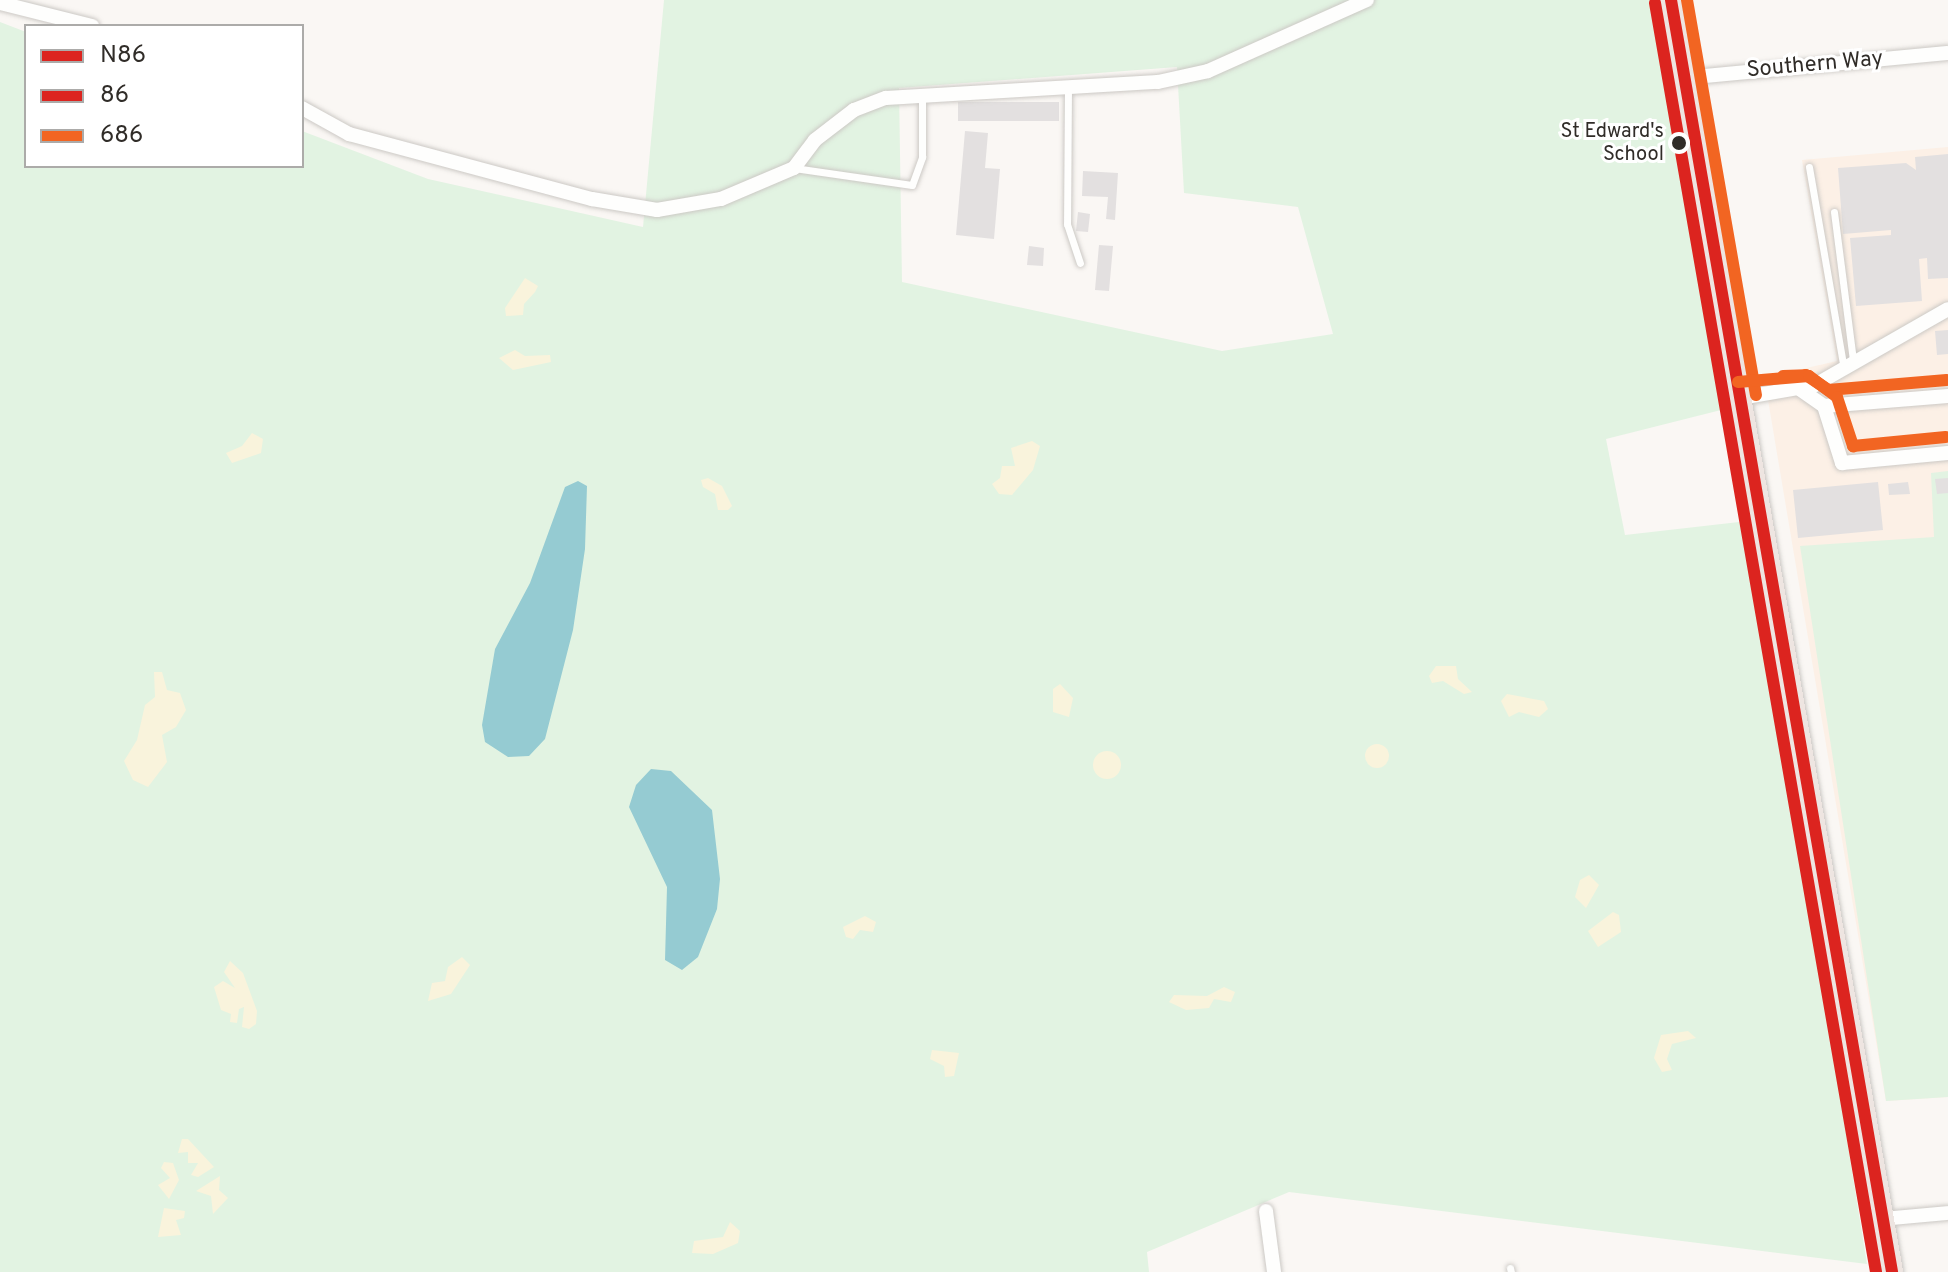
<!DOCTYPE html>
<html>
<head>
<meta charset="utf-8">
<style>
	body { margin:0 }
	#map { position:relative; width:1948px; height:1272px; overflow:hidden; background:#faf7f4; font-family:Overpass,sans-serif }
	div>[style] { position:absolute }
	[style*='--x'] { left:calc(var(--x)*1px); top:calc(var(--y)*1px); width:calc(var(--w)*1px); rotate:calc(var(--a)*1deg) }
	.built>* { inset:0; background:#fcf0e6 }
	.green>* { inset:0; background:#e2f3e2 }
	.sand>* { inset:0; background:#f9f3dc }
	.round { border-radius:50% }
	.water>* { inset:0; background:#95cbd2 }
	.building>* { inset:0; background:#e3e0e0 }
	.roads { filter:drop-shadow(0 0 2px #ccc9c5) drop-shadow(0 0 2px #ccc9c5) }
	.lane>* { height:7px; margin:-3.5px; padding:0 3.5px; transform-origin:3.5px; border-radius:3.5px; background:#fefefd }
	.street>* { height:14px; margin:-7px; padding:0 7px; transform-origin:7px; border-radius:7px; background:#fefefd }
	.primary>* { height:22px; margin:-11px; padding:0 11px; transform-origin:11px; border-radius:11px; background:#eee5e1 }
	.bus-1>* { height:12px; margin:-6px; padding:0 6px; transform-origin:6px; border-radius:6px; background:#dc241f }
	.bus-2>* { height:12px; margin:-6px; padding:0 6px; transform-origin:6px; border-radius:6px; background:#dc241f }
	.bus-3>* { height:12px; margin:-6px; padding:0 6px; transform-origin:6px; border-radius:6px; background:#f26522 }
	.dots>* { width:22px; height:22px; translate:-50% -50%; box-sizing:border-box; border:4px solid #fff; border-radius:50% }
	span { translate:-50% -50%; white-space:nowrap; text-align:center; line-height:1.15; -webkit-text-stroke:6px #fff; paint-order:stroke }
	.bus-label { font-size:20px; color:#302c28 }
	.right { translate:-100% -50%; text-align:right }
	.street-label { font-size:22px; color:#302c28 }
	.legend { position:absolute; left:24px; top:24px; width:280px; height:144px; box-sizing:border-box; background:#fff; border:2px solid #acaba9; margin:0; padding:10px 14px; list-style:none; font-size:24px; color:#302c28 }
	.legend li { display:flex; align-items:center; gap:16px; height:40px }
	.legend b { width:40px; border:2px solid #acaba9 }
</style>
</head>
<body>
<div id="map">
	<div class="built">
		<i style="clip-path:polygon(1948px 147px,1948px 1097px,1886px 1101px,1766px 388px,1767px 377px,1837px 361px,1802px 160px)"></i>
	</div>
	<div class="green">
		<i style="clip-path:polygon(evenodd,664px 0,1651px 0,1721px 410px,1606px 439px,1625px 535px,1739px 522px,1757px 581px,1867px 1264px,1289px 1192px,1147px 1252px,1149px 1272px,0 1272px,0 22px,26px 32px,26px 166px,302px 166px,302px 131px,428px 179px,643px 227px,664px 0,1177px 67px,1184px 193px,1298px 207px,1333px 334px,1222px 351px,902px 282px,899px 88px,1177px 67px)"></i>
		<i style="clip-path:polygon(1948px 471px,1948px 1097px,1886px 1101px,1800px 546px,1934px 537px,1931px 473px)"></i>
	</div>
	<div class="sand">
		<i style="clip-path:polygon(525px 278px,538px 286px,535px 292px,524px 304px,523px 315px,506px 316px,505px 308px)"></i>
		<i style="clip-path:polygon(515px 350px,525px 356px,550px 355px,551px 362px,513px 370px,499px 358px)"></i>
		<i style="clip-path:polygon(252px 433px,263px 439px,261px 453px,232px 463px,226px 453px,242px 446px)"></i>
		<i style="clip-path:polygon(1032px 441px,1040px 446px,1033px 470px,1012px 495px,999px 494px,992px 484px,1000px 478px,1002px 466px,1015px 466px,1011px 448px)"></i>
		<i style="clip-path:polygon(708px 478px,722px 486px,732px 506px,728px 510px,718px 510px,715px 494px,703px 487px,701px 480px)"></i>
		<i style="clip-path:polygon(1436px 666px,1456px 666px,1458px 679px,1472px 692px,1464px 694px,1443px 681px,1432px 683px,1429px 676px)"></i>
		<i style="clip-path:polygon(154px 672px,162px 672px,167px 690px,180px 693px,186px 710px,176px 727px,162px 735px,167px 762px,148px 787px,133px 780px,124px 761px,137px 740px,145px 705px,155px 697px)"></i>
		<i style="clip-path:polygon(1060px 684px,1073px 698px,1069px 717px,1053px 712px,1053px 689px)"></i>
		<i style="clip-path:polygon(1507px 694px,1544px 701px,1548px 709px,1539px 717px,1519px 712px,1509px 717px,1501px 701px)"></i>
		<i class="round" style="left:1365px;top:744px;width:24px;height:24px"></i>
		<i class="round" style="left:1093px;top:751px;width:28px;height:28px"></i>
		<i style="clip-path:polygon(1589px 875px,1599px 885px,1586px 908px,1575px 897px,1580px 880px)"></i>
		<i style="clip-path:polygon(1613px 912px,1619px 915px,1621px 932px,1598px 947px,1588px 931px)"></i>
		<i style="clip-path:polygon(865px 916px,876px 922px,873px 932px,860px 930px,853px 939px,846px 937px,843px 927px)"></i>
		<i style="clip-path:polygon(462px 957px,470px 965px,451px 994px,428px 1001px,432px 983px,445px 981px,448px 967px)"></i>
		<i style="clip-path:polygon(230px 961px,243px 973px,257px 1011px,256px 1024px,249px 1029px,242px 1027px,244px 1007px,239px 1009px,237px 1023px,230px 1022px,231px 1014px,221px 1010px,214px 987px,223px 981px,235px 988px,224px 972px)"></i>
		<i style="clip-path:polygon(1224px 987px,1235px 992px,1231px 1002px,1214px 999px,1209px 1008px,1186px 1010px,1169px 1002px,1174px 995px,1207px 996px)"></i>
		<i style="clip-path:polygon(1688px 1031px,1696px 1038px,1672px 1044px,1667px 1059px,1672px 1070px,1662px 1072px,1654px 1058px,1661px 1035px)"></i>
		<i style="clip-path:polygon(932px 1050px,959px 1053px,954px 1076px,945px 1077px,944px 1066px,930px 1059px)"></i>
		<i style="clip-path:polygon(182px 1139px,188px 1139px,214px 1167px,198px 1177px,191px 1175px,198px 1163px,188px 1163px,188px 1152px,178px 1153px)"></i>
		<i style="clip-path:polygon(164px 1162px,173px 1163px,179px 1180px,169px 1199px,158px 1185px,170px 1178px,161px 1168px)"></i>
		<i style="clip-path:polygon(220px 1176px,219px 1190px,228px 1198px,213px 1214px,211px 1196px,196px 1191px)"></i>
		<i style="clip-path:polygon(164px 1208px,185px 1211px,184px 1218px,176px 1220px,181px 1235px,158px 1237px)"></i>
		<i style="clip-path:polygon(730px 1222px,740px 1231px,738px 1243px,713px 1254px,692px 1253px,694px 1241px,723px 1237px)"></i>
	</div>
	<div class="water">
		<i style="clip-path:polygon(578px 481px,587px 486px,585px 549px,573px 630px,545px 739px,529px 756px,508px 757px,485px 742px,482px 725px,495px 649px,530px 583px,565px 487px)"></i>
		<i style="clip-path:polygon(651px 769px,671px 771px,712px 810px,720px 879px,717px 909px,698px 957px,682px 970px,665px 960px,667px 887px,629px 807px,636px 785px)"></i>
	</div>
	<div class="building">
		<i style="clip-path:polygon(958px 102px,1059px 102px,1059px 121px,958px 121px)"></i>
		<i style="clip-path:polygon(965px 131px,988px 133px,985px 168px,1000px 169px,994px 239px,956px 235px)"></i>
		<i style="clip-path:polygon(1948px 154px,1948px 278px,1928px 279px,1927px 258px,1919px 259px,1922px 301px,1856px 306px,1850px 238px,1891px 235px,1891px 230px,1843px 234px,1838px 168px,1906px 163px,1916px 170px,1915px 157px)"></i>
		<i style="clip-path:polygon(1083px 171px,1118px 173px,1115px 220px,1106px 219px,1108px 197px,1082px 196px)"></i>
		<i style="clip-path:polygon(1078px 212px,1090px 214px,1088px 232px,1076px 231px)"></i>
		<i style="clip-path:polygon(1099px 245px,1113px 246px,1109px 291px,1095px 290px)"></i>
		<i style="clip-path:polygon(1029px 246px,1044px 248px,1043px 266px,1027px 265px)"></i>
		<i style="clip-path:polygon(1948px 330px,1948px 354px,1937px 355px,1935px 331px)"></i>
		<i style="clip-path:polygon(1948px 478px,1948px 493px,1937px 494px,1935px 479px)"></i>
		<i style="clip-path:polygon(1878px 482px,1883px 530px,1798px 538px,1793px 490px)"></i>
		<i style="clip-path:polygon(1908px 482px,1910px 494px,1889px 495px,1888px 484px)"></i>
	</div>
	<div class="roads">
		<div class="lane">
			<i style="--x:1068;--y:87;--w:137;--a:90.4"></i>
			<i style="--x:1067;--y:224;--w:41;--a:71.6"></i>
			<i style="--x:1809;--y:167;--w:205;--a:80.2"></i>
			<i style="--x:794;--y:168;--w:119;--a:8.2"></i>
			<i style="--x:912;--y:185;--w:30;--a:-70"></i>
			<i style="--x:922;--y:157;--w:61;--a:-90"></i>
			<i style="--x:1834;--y:212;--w:150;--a:82.7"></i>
			<i style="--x:1510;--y:1268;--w:4;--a:76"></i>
		</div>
		<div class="street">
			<i style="--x:0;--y:3;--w:95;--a:14"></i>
			<i style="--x:1683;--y:78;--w:266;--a:-5.4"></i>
			<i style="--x:302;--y:108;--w:54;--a:29"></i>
			<i style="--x:349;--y:134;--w:252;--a:15"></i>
			<i style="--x:592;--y:199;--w:66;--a:9.6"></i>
			<i style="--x:657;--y:210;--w:65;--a:-9.8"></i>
			<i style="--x:721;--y:199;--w:79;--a:-23"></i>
			<i style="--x:794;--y:168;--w:35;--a:-53"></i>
			<i style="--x:815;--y:140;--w:49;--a:-37.6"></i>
			<i style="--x:854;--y:110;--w:34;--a:-21"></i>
			<i style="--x:886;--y:98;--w:272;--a:-3.4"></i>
			<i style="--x:1158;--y:82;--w:51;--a:-12.4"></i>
			<i style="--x:1208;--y:71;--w:174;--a:-24.1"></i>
			<i style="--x:1801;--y:390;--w:28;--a:35"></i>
			<i style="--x:1824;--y:406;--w:124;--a:-4.6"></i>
			<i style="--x:1740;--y:398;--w:76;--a:-9.8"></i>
			<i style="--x:1815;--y:385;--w:153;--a:-29.7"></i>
			<i style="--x:1824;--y:406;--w:60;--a:72.5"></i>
			<i style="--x:1842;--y:463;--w:106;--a:-5.4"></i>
			<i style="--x:1266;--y:1211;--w:62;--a:82.5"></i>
			<i style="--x:1882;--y:1219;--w:66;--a:-5.2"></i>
		</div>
		<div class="primary">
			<i style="--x:1671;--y:0;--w:1291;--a:80.14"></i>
		</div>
	</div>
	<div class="bus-1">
		<i style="--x:1671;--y:0;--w:1291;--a:80.14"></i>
	</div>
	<div class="bus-2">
		<i style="--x:1655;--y:3;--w:1288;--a:80.12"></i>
	</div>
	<div class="bus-3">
		<i style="--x:1687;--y:0;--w:401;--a:80.1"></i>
		<i style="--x:1783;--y:376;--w:23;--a:-2"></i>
		<i style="--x:1806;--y:375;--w:27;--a:34"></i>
		<i style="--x:1828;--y:390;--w:119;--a:-4.8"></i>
		<i style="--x:1738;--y:382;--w:71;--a:-4.8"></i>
		<i style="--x:1809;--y:376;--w:35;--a:37"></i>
		<i style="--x:1837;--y:397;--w:52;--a:71.9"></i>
		<i style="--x:1853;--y:446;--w:93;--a:-5.5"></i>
	</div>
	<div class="dots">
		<i style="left:1679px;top:143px;background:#302c28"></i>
	</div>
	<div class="bus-label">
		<span class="right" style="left:1664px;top:144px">St Edward's<br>School</span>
	</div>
	<div class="street-label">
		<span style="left:1815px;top:65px;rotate:-5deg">Southern Way</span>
	</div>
	<ul class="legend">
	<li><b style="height:10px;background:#dc241f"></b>N86</li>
	<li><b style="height:10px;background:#dc241f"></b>86</li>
	<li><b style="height:10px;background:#f26522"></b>686</li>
	</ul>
</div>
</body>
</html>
